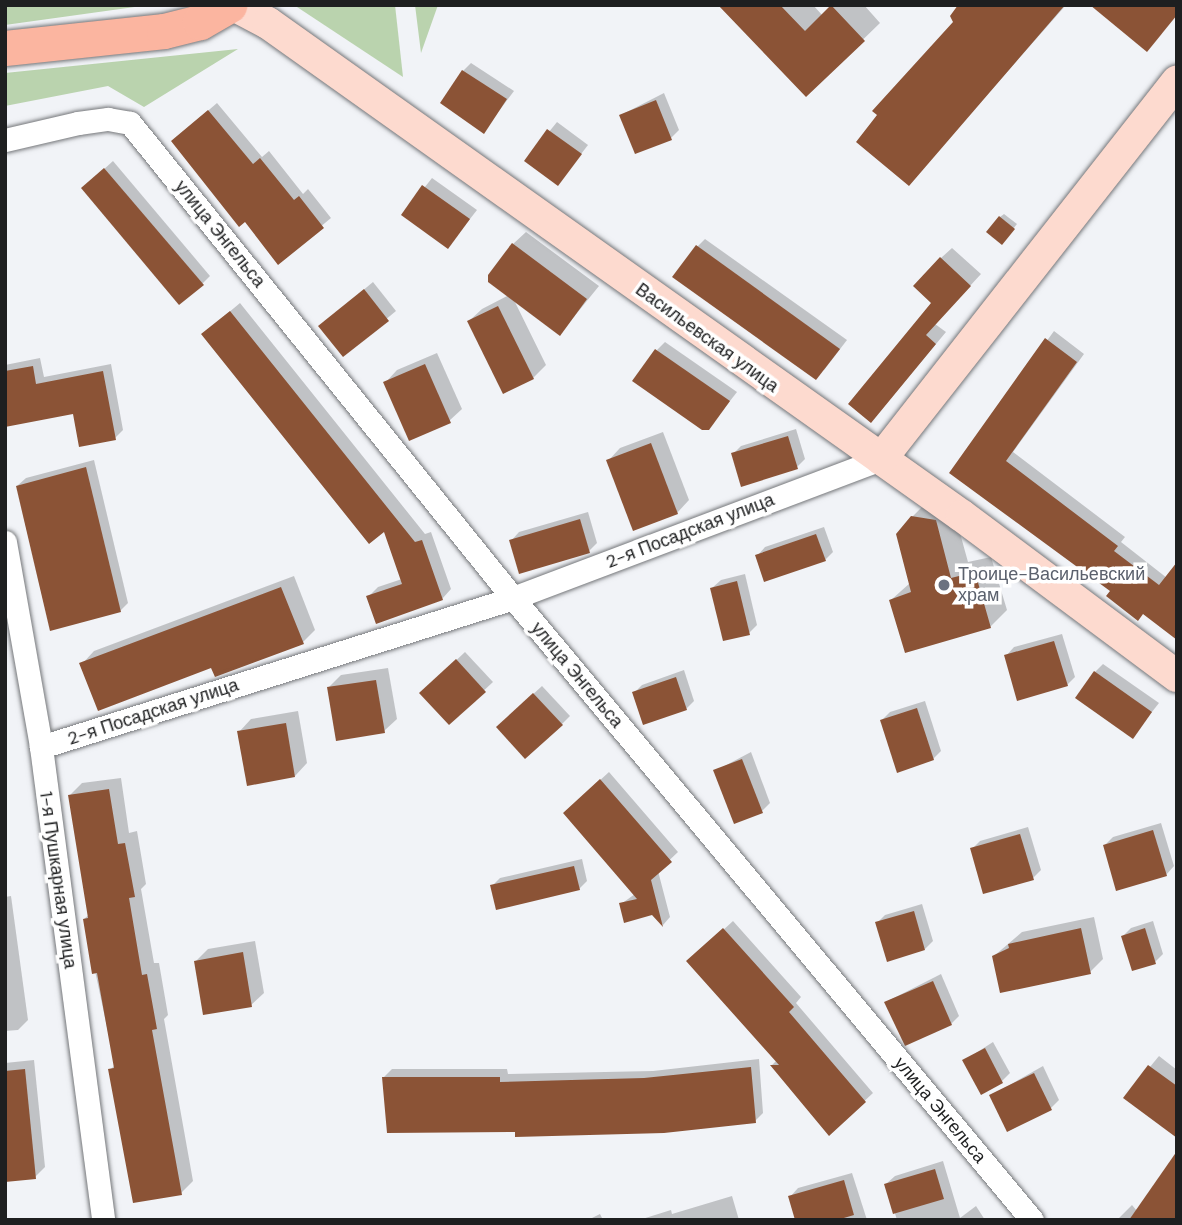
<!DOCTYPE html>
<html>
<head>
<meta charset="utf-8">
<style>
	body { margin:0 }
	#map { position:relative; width:1182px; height:1225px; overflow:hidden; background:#f1f3f7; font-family:"DM Sans",sans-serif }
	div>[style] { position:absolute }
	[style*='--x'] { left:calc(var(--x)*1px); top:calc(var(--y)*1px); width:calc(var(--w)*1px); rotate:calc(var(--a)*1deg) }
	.green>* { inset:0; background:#bad3ae }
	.shadow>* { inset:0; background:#0003 }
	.building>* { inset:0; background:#8b5336 }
	.roads { filter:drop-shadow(0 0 2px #75777a) drop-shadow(0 0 2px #75777a) }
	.street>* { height:23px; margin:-11.5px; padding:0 11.5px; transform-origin:11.5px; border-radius:11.5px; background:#fff }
	.secondary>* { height:32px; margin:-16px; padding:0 16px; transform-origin:16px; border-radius:16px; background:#fddacf }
	.primary>* { height:35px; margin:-17.5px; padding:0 17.5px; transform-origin:17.5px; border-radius:17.5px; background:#fbb5a0 }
	.dots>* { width:19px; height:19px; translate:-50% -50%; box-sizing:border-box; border:4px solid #fff; border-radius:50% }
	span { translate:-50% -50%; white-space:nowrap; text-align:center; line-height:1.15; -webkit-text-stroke:7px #fff; paint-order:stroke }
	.street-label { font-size:18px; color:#1e1f20 }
	.worship-label { font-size:18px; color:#5b616d }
	.left { translate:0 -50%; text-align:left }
	.frame { position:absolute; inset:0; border:7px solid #1e1f20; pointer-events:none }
</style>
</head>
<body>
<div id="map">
	<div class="green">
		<i style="clip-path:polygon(5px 5px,149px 5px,5px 25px)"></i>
		<i style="clip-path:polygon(294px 5px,395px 5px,403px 77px)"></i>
		<i style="clip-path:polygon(415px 5px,438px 5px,421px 53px)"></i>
		<i style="clip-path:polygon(238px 49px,144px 107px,108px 86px,5px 106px,5px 73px)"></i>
	</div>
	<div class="shadow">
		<i style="clip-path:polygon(720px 5px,813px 5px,823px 16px,833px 5px,864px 5px,880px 23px,806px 95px)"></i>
		<i style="clip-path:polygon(960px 5px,1066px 5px,909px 183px,955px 22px)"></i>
		<i style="clip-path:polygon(471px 63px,514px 91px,484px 131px,463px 71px)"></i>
		<i style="clip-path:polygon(664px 93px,679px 130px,671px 138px,621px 115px)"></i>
		<i style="clip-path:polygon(217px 103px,262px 157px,269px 151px,303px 194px,308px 189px,331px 218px,278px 262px,182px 133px)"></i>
		<i style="clip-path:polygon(557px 122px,588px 145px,558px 184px,526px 160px)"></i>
		<i style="clip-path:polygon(113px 161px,210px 276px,202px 284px,92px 180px)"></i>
		<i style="clip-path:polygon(432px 178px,477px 210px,448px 247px,403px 215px)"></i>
		<i style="clip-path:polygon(1004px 214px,1017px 224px,1005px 239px,1000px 217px)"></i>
		<i style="clip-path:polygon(526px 232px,599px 286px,560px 334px,513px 298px,546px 365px,533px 378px,469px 321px,482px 309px,509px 295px,513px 244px)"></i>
		<i style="clip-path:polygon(705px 239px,847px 340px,824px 370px,697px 247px)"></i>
		<i style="clip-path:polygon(952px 248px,981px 274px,935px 324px,946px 332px,881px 410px,934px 303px,941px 258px)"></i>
		<i style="clip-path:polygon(373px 282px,396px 311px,343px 355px,320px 326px)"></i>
		<i style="clip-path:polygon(240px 303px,425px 534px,431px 532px,451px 589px,442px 599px,368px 597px,378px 587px,402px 579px,385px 529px,203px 334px)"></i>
		<i style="clip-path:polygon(1054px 331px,1084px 354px,1013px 452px,1125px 537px,1121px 542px,1167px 578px,1177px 635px,951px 473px)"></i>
		<i style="clip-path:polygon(665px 342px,737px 392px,709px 428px,657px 350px)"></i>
		<i style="clip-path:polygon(437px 353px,462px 409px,449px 421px,385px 383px,397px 370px)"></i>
		<i style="clip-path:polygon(40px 358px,44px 377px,111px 364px,123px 430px,115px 438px,75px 412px,5px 418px,5px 365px)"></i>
		<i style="clip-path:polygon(796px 429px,805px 459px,797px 467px,733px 454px,741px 446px)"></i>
		<i style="clip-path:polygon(663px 432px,689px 500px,677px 513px,608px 461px,620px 448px)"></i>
		<i style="clip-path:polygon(94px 460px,128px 603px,120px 611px,17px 486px,26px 478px)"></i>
		<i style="clip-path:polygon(929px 500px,952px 504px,968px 562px,991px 557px,1007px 610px,990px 627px,891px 600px,910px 583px,912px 517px)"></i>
		<i style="clip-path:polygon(588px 512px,597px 543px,589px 551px,511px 541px,519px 532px)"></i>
		<i style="clip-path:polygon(824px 527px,833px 552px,825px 560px,757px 556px,765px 547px)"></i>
		<i style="clip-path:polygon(745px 574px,757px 625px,749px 633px,712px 588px,721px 580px)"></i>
		<i style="clip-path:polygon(294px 576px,315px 630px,303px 642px,212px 666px,82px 664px,94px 651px)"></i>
		<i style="clip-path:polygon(1062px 634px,1075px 677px,1067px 685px,1006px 656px,1014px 647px)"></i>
		<i style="clip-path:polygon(465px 652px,493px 682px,449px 723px,430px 685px)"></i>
		<i style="clip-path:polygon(1103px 664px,1159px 703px,1133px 736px,1095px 672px)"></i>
		<i style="clip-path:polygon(388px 668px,397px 719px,384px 731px,329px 687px,341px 675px)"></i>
		<i style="clip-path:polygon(684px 670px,694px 701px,686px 709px,634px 693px,642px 685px)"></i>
		<i style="clip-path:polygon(542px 686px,570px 716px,562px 724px,506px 719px)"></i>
		<i style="clip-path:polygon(925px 701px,941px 751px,933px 759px,882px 720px,890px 712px)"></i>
		<i style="clip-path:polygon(298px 711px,307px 763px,295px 776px,239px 732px,251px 719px)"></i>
		<i style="clip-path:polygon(751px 752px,770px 803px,762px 811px,715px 771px)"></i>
		<i style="clip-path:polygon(609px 772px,678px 852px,658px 871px,670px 917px,663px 925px,653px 913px,621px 904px,635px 894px,573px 805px)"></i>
		<i style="clip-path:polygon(121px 778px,129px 833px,137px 831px,146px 884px,141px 889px,154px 963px,159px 963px,168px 1015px,164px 1019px,193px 1181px,181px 1193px,110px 1070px,115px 1065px,84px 919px,90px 914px,70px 795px,82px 783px)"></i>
		<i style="clip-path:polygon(1161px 823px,1174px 866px,1166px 875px,1105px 845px,1113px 837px)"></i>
		<i style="clip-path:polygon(1028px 827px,1041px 870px,1033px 878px,972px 849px,980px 841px)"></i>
		<i style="clip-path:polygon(582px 859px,587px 881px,579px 889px,492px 886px,500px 878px)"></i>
		<i style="clip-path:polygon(11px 896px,28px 1020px,18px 1030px,5px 1031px,5px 897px)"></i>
		<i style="clip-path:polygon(922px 904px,933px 941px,925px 949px,877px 923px,885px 915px)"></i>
		<i style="clip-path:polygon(1094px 917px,1103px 959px,1090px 972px,994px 956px,1022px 932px)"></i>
		<i style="clip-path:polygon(733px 921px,801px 997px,796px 1003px,873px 1093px,830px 1133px,772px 1065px,777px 1060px,697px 954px)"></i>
		<i style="clip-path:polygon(1153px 921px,1163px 954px,1155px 962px,1123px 936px,1131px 928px)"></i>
		<i style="clip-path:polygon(255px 941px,264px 993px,251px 1005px,196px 961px,208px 949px)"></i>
		<i style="clip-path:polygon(941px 974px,959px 1016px,951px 1024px,886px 1002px)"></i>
		<i style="clip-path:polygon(993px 1042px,1010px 1073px,1002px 1081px,965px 1060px)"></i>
		<i style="clip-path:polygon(1159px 1056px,1177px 1070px,1177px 1136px,1125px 1097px)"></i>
		<i style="clip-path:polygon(759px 1059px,763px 1113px,755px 1121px,516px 1131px,384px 1077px,392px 1069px,507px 1069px,508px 1074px,653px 1071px)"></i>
		<i style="clip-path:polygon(34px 1060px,45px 1167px,35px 1177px,5px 1180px,5px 1063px)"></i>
		<i style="clip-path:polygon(1043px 1066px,1059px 1100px,1051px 1108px,992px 1095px)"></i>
		<i style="clip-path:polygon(943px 1161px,960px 1218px,976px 1206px,985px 1220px,897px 1220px,886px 1184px,895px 1176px)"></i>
		<i style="clip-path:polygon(852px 1173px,867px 1220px,797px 1220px,790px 1197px,798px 1188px)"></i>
		<i style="clip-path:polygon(732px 1196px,739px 1220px,639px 1220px,671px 1210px,672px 1214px)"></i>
		<i style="clip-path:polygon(1132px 1205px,1137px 1211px,1176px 1220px,1117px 1220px)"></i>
		<i style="clip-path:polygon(600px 1214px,603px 1220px,588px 1220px)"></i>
	</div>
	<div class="building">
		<i style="clip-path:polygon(718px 5px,780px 5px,805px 31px,831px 5px,865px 41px,806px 97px)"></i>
		<i style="clip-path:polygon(958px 5px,1065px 5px,909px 186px,856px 142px,877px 115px,872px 111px,953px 22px,950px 16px)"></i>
		<i style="clip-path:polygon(1090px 5px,1177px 5px,1177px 15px,1147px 52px)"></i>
		<i style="clip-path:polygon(462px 70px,507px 99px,484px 134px,440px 103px)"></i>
		<i style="clip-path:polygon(656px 100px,672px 140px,635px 154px,619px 115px)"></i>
		<i style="clip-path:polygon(208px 110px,253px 164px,260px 158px,294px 200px,299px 196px,324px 228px,278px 265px,245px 222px,239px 227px,171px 141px)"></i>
		<i style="clip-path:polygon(547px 129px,582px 154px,558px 186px,524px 161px)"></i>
		<i style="clip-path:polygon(104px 168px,204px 285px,179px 305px,81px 188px)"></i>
		<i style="clip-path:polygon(422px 185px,470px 219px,448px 249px,401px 215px)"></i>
		<i style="clip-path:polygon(999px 216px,1015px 229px,1002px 245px,986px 232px)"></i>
		<i style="clip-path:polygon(512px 243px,587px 299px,560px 336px,488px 282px,488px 275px)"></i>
		<i style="clip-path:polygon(696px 245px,840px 349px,816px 380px,672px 277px)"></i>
		<i style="clip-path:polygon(940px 257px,971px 286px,926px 335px,936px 344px,871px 423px,848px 404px,931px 303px,913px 286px)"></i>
		<i style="clip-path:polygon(364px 289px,389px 321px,343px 357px,318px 326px)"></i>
		<i style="clip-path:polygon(498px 306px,534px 379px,503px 394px,467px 321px)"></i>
		<i style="clip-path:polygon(230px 311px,415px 542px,422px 540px,443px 600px,376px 624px,366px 596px,402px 584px,384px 532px,369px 544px,201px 334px)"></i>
		<i style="clip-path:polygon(1045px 338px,1077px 362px,1006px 461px,1118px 546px,1114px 551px,1159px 585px,1177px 562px,1177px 640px,1143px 614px,1138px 621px,1106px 596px,1110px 591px,949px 473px)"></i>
		<i style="clip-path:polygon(655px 349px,730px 401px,709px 430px,702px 430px,632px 381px)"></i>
		<i style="clip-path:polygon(425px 364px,451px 423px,409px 441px,383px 382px)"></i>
		<i style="clip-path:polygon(33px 366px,36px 384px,103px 371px,116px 440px,79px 447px,73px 414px,5px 427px,5px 371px)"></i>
		<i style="clip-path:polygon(788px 436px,798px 469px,741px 487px,731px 453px)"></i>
		<i style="clip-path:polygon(651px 443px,678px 514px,633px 531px,606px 460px)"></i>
		<i style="clip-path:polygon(86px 467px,121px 612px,50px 631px,16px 486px)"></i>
		<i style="clip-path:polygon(911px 516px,936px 520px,951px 578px,975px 572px,991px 628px,905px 653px,889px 600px,911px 592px,896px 534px)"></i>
		<i style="clip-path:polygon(580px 519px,590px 553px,519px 574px,509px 540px)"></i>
		<i style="clip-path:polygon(816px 534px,826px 561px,764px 582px,755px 555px)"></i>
		<i style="clip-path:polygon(737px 581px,750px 635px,723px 641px,710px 588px)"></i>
		<i style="clip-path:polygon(281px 587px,304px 644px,215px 677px,211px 668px,98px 711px,79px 663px)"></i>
		<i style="clip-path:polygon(1054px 641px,1068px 686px,1017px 701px,1004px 655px)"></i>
		<i style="clip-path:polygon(456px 659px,486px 692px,449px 725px,419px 693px)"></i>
		<i style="clip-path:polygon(1094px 671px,1152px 712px,1133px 739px,1075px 698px)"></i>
		<i style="clip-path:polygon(676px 677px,687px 710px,643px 725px,632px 692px)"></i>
		<i style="clip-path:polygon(376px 680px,385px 733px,336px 741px,327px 687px)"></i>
		<i style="clip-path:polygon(533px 693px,563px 725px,525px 759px,496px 727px)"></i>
		<i style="clip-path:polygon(917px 708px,934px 760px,897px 773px,880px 720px)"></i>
		<i style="clip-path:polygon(286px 723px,295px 777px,247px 786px,237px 731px)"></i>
		<i style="clip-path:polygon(742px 759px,763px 813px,734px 824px,713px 770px)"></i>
		<i style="clip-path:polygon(600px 779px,672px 862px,651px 880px,663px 927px,652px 915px,624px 923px,619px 903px,637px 899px,563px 813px)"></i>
		<i style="clip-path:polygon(109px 789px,118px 844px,125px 843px,135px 897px,129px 898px,142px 975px,147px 974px,157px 1029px,152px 1030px,182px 1195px,133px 1203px,108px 1069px,114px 1068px,97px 973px,92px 974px,83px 919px,88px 918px,68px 795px)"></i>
		<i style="clip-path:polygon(1153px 830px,1167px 876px,1116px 891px,1103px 845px)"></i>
		<i style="clip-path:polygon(1020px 834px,1034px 880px,983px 894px,970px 848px)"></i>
		<i style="clip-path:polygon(574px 866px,580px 890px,496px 910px,490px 885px)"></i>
		<i style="clip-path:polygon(914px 911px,925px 950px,887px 962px,875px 922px)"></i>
		<i style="clip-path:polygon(723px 928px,794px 1007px,789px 1012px,866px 1102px,829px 1136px,770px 1065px,779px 1065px,686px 961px)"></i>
		<i style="clip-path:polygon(1081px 928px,1091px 974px,1000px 993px,992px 956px,1009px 948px,1008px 944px)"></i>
		<i style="clip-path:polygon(1145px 928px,1156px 964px,1132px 971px,1121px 936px)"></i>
		<i style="clip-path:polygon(243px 952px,252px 1007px,203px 1015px,194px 961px)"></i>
		<i style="clip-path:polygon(933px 981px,952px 1025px,905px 1046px,884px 1002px)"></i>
		<i style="clip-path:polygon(985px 1048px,1003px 1083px,981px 1095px,962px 1060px)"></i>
		<i style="clip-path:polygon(1148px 1065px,1177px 1086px,1177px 1138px,1123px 1098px)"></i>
		<i style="clip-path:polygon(751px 1067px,756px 1123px,664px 1133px,515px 1137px,515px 1132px,387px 1133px,382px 1077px,500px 1077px,500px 1082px,644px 1078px)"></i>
		<i style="clip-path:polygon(25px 1069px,36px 1179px,5px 1182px,5px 1071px)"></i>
		<i style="clip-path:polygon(1034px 1073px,1052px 1110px,1007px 1132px,989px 1095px)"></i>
		<i style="clip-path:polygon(1177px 1151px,1177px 1220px,1129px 1220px)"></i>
		<i style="clip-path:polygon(935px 1169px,944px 1199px,893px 1214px,884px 1184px)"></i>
		<i style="clip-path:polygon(844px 1180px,854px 1215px,837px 1220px,795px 1220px,788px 1196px)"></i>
	</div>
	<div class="roads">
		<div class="street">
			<i style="--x:5;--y:140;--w:75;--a:-13.1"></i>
			<i style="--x:78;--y:123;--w:30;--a:-8"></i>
			<i style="--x:108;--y:119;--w:22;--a:10"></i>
			<i style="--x:130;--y:123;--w:610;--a:51.12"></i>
			<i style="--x:513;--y:598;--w:810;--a:50.16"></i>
			<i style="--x:5;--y:542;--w:208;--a:80"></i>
			<i style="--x:41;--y:747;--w:477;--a:82.5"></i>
			<i style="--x:41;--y:747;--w:495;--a:-17.5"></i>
			<i style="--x:513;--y:598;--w:393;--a:-20.7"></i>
		</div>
		<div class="secondary">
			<i style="--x:234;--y:5;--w:38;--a:28"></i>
			<i style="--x:268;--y:23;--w:851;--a:35.39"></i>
			<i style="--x:962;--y:516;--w:268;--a:36.7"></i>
			<i style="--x:881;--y:459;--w:480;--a:-51.9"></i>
		</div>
		<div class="primary">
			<i style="--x:5;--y:48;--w:160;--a:-6.1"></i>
			<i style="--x:164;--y:31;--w:37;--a:-14"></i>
			<i style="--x:200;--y:22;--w:34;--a:-30"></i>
		</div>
	</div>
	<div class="dots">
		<i style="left:944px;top:585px;background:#6b7280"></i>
	</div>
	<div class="street-label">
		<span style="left:220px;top:234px;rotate:51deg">улица Энгельса</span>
		<span style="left:707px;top:338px;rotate:36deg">Васильевская улица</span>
		<span style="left:690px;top:531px;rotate:-21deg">2-я Посадская улица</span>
		<span style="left:577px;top:675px;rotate:50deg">улица Энгельса</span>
		<span style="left:153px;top:712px;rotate:-18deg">2-я Посадская улица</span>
		<span style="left:58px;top:880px;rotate:82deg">1-я Пушкарная улица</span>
		<span style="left:940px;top:1110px;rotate:50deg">улица Энгельса</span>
	</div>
	<div class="worship-label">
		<span class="left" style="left:958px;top:585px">Троице-Васильевский<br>храм</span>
	</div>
	<div class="frame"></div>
</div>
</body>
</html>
